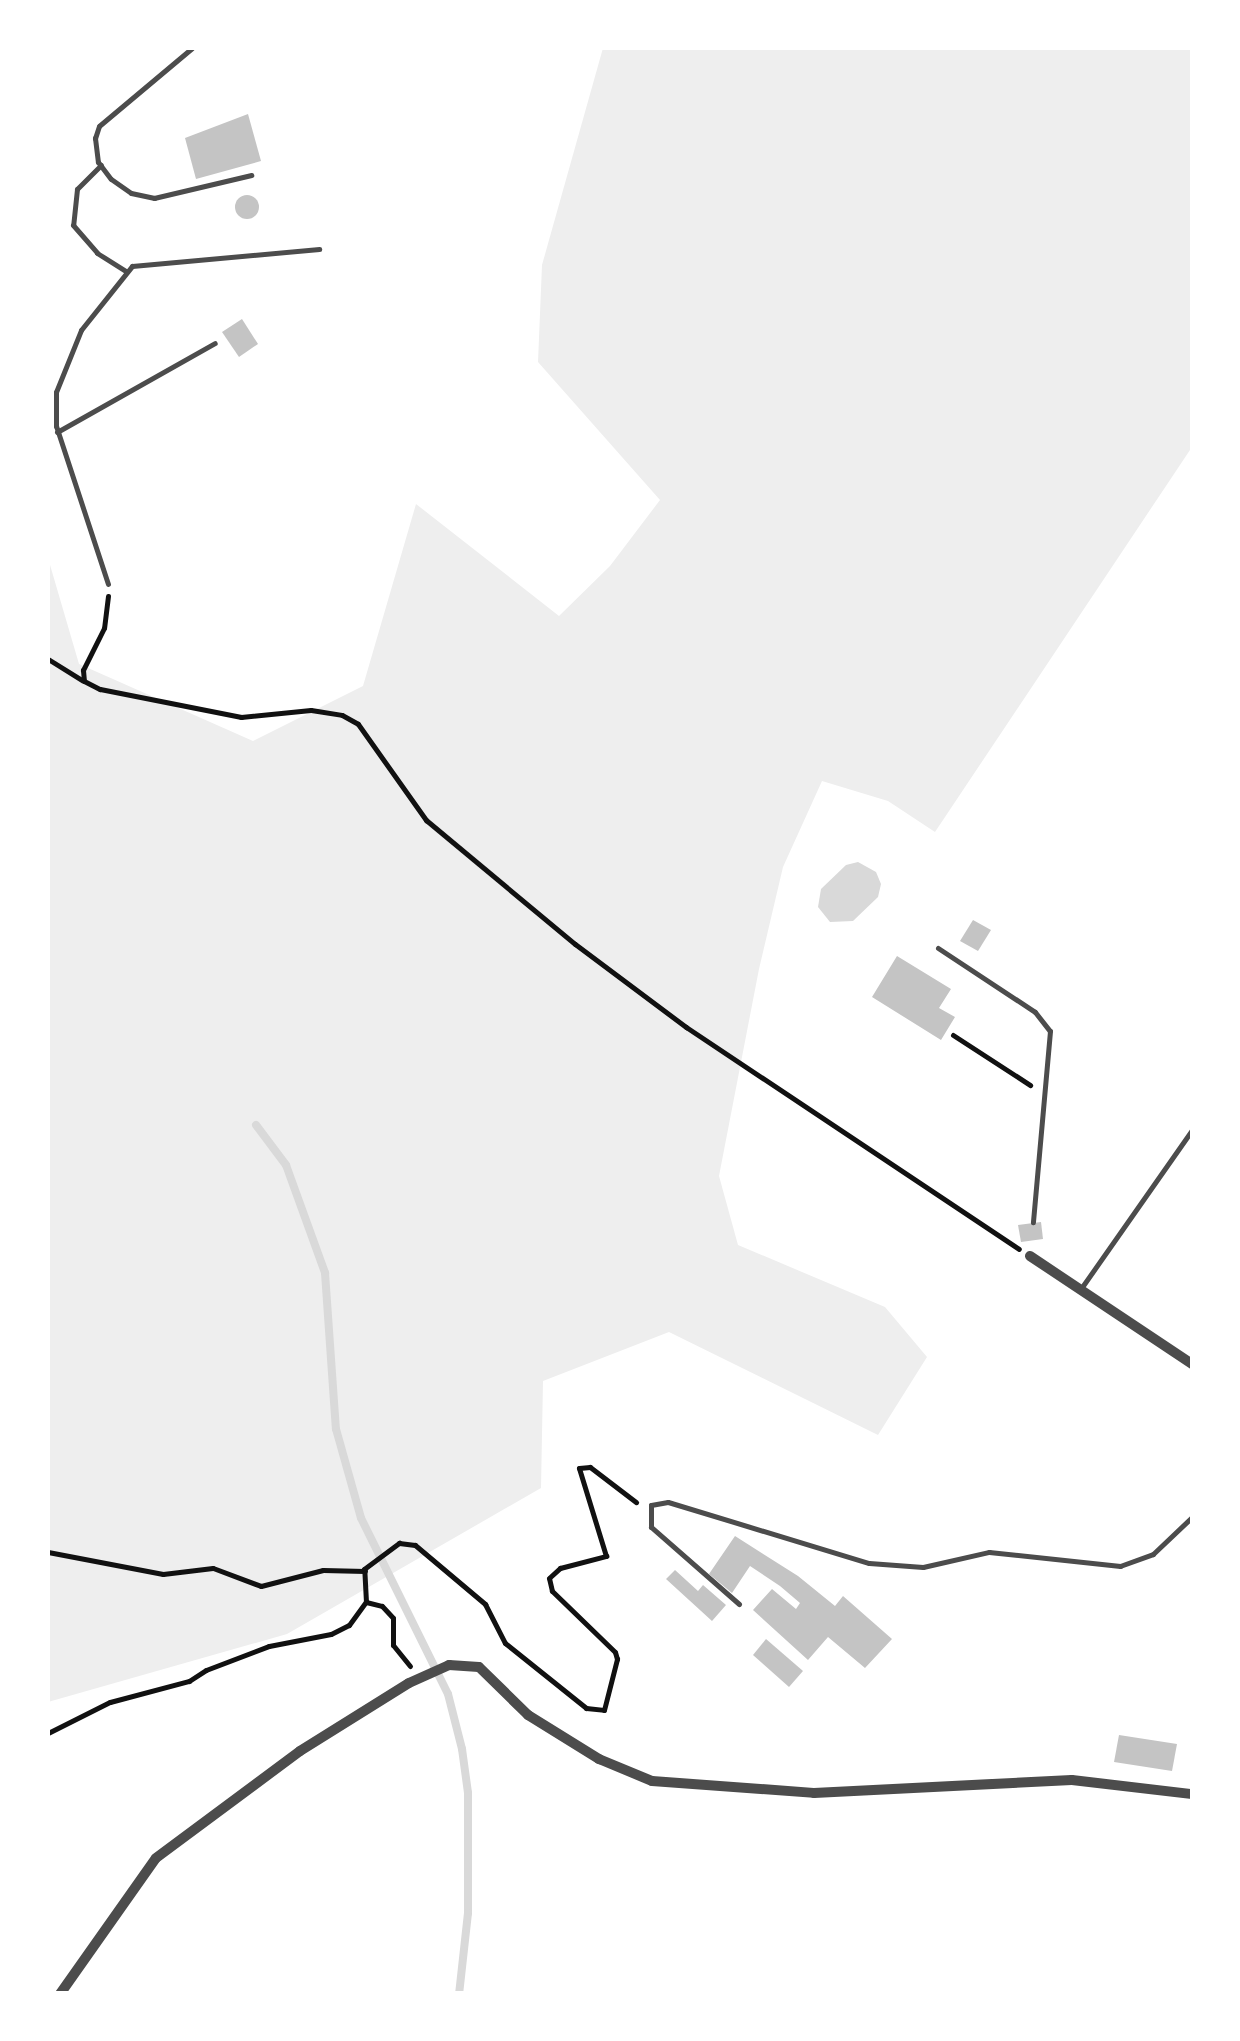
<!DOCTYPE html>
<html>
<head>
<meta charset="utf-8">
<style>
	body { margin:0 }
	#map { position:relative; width:1240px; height:2041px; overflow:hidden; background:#fff; font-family:Poppins,sans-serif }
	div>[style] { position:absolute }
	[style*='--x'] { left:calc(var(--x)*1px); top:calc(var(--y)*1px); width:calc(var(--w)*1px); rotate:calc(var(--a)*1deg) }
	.green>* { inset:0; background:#eee }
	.water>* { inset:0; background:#d9d9d9 }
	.stream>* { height:8px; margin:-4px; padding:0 4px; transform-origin:4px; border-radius:4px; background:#d9d9d9 }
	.building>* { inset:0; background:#c4c4c4 }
	.round { border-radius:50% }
	.path>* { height:5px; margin:-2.5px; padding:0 2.5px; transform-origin:2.5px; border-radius:2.5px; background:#111 }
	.service>* { height:5px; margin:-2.5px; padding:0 2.5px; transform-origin:2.5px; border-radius:2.5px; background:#4c4c4c }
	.minor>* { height:10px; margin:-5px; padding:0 5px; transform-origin:5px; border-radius:5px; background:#4c4c4c }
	span { translate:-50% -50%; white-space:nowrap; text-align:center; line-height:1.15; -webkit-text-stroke:9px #fff; paint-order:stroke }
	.frame { position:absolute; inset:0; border:50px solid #fff; pointer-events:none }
</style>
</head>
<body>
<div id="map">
	<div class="green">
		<i style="clip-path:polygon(603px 48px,1192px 48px,1192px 447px,935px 832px,888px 801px,822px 781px,783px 867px,759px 969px,719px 1176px,738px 1245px,885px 1307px,927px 1357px,878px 1435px,669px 1332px,543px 1381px,541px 1488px,287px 1634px,48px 1702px,48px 558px,79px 664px,253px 741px,363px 686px,416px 504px,559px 616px,610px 566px,660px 500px,538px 362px,542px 265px)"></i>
	</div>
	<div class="water">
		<i style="clip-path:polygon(858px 862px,876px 872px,881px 884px,878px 897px,853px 921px,830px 922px,818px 907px,821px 889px,846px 865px)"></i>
	</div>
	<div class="stream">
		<i style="--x:256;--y:1125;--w:50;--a:53.1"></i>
		<i style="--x:286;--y:1165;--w:115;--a:70.1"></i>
		<i style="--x:325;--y:1273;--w:156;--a:86"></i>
		<i style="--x:336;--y:1429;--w:92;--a:74.3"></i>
		<i style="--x:361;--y:1518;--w:196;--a:63.7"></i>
		<i style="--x:448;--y:1694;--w:57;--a:75.7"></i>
		<i style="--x:462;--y:1749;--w:44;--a:82.2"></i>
		<i style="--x:468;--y:1793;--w:120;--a:90"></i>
		<i style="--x:468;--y:1913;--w:81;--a:96.3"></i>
	</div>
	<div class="building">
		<i style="clip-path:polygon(248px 114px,261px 161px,196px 179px,185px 138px)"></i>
		<i class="round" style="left:235px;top:195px;width:24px;height:24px"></i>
		<i style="clip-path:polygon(242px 319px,258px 344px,239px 357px,222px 332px)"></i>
		<i style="clip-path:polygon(973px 920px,991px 930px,978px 951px,960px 941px)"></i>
		<i style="clip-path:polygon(897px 956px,951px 989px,939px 1008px,955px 1017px,941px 1040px,872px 997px)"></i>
		<i style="clip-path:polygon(1041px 1222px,1043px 1239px,1021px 1242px,1018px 1225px)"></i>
		<i style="clip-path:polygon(735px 1536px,798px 1576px,835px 1606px,843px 1596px,892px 1639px,865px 1668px,828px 1637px,808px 1660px,753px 1610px,772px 1589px,796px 1609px,800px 1603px,780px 1586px,750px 1566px,732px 1593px,709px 1574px)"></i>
		<i style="clip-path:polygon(675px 1570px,698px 1591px,703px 1585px,726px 1605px,712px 1621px,666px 1579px)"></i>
		<i style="clip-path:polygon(766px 1639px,803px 1671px,789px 1687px,753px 1655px)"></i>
		<i style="clip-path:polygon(1119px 1735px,1177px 1744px,1172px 1771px,1114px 1762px)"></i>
	</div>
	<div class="path">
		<i style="--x:108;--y:596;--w:32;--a:97"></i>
		<i style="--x:104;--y:628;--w:47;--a:116.6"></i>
		<i style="--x:83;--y:670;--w:11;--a:85"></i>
		<i style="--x:84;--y:681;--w:18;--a:27"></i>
		<i style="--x:100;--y:689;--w:144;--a:11.2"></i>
		<i style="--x:241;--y:717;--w:70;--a:-5.7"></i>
		<i style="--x:311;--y:710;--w:31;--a:9"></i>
		<i style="--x:342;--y:715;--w:18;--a:29"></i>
		<i style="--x:358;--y:724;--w:118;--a:54.7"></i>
		<i style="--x:426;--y:820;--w:194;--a:39.8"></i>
		<i style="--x:575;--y:944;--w:139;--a:36.8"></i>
		<i style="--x:686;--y:1027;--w:400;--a:33.7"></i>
		<i style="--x:48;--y:659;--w:40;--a:32"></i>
		<i style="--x:953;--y:1035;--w:92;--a:33"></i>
		<i style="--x:48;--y:1552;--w:117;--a:10.8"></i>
		<i style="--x:163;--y:1574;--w:50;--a:-6.8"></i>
		<i style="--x:213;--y:1568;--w:51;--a:20.6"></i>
		<i style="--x:261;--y:1586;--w:64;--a:-14.5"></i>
		<i style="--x:323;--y:1570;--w:42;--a:1.4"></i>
		<i style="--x:366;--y:1602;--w:16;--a:14"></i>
		<i style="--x:382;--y:1606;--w:16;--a:47"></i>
		<i style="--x:393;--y:1618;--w:27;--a:90"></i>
		<i style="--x:393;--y:1645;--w:27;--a:51"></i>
		<i style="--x:48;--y:1733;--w:69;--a:-26.6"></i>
		<i style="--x:110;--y:1702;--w:82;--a:-14.9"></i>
		<i style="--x:189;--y:1681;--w:20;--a:-33"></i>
		<i style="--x:206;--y:1670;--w:67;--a:-20.9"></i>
		<i style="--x:269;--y:1646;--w:63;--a:-11"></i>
		<i style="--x:331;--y:1634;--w:20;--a:-27"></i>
		<i style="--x:349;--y:1625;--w:29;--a:-54"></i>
		<i style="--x:366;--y:1602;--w:33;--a:-93"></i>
		<i style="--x:364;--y:1569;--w:44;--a:-36.6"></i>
		<i style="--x:399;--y:1543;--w:16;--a:7"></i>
		<i style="--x:415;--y:1545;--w:92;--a:40.1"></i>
		<i style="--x:485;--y:1604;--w:44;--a:62.9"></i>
		<i style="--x:505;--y:1643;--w:104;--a:38.7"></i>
		<i style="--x:586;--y:1708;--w:18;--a:6"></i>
		<i style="--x:604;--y:1710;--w:53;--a:-75.7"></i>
		<i style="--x:617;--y:1659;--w:7;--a:-106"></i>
		<i style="--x:615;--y:1652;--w:88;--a:-135.9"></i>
		<i style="--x:552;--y:1591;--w:13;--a:-103"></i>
		<i style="--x:549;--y:1578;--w:15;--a:-42"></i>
		<i style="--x:560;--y:1568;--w:48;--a:-14.6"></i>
		<i style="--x:606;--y:1556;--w:92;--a:-107.1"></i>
		<i style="--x:579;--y:1468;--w:11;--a:-5"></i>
		<i style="--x:590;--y:1467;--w:58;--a:37.3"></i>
	</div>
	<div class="service">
		<i style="--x:192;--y:48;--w:121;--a:140"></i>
		<i style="--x:99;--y:126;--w:13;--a:108"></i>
		<i style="--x:95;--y:138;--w:24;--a:83"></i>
		<i style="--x:98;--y:162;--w:21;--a:53"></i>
		<i style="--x:111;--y:179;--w:24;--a:35"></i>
		<i style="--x:131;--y:193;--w:24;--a:12"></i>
		<i style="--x:154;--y:198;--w:100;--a:-13.3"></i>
		<i style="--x:101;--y:165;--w:34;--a:135"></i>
		<i style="--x:77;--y:189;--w:36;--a:96"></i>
		<i style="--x:73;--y:225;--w:37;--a:49"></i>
		<i style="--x:97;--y:253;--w:34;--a:32"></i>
		<i style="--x:57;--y:432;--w:181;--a:-29.4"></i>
		<i style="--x:108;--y:584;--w:166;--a:-108.2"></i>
		<i style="--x:56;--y:426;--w:34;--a:-90"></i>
		<i style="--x:56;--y:392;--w:67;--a:-68"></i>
		<i style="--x:81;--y:330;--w:82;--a:-51.4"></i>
		<i style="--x:132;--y:266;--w:188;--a:-5.2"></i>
		<i style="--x:938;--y:948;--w:116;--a:33.4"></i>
		<i style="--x:1035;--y:1012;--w:24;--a:52"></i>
		<i style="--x:1050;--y:1031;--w:192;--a:95.1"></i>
		<i style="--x:1082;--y:1287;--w:192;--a:-55"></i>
		<i style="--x:739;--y:1604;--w:117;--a:-138.8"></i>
		<i style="--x:651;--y:1527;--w:22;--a:-90"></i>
		<i style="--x:651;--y:1505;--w:17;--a:-10"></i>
		<i style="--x:668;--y:1502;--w:210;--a:16.9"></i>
		<i style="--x:869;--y:1563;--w:54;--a:4.2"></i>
		<i style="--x:923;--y:1567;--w:68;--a:-12.8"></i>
		<i style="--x:989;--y:1552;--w:132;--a:6.1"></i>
		<i style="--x:1120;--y:1566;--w:35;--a:-20"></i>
		<i style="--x:1153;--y:1554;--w:54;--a:-43.5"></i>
	</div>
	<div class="minor">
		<i style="--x:1030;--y:1256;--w:195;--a:33.7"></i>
		<i style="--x:60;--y:1994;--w:166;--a:-54.8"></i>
		<i style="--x:156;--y:1858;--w:179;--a:-36.6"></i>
		<i style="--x:300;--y:1751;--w:128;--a:-32"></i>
		<i style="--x:409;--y:1683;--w:44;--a:-24.2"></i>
		<i style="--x:449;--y:1665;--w:30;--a:4"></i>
		<i style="--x:479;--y:1667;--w:69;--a:44.4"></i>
		<i style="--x:528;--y:1715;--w:84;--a:31.8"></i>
		<i style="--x:599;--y:1759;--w:57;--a:22.5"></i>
		<i style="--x:652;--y:1781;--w:162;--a:4.2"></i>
		<i style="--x:814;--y:1793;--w:258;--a:-2.9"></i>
		<i style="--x:1072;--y:1780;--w:121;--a:6.7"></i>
	</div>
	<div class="frame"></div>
</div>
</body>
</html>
